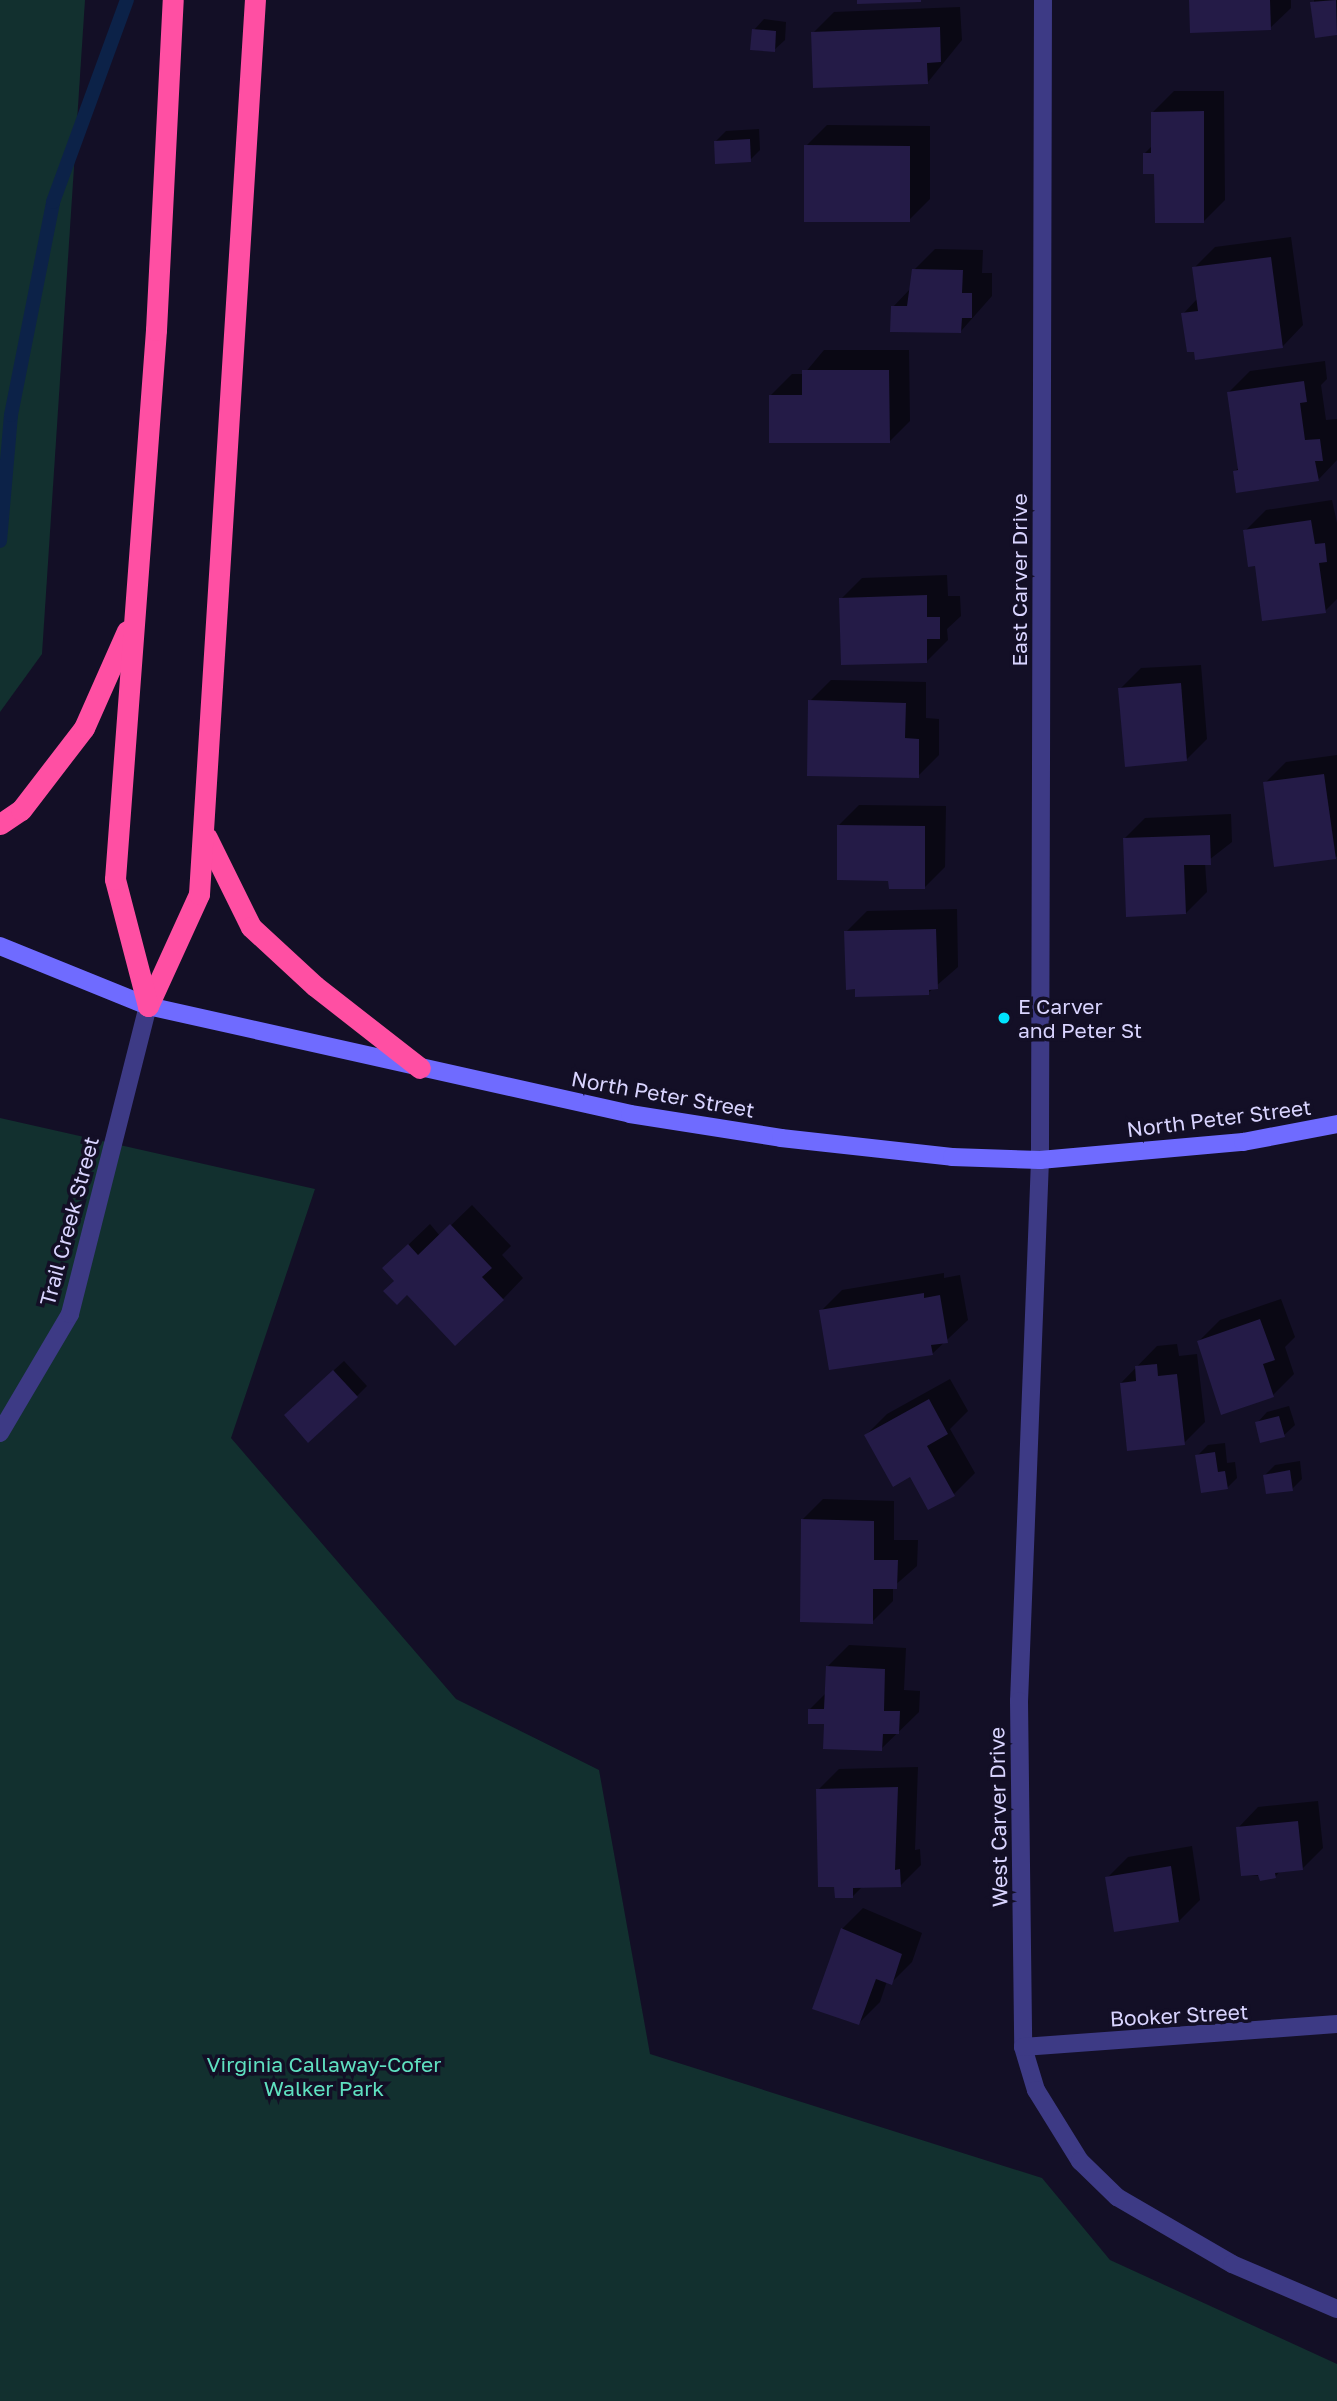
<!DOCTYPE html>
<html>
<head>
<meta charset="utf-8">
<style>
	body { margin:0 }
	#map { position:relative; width:1337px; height:2401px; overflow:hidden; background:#130f26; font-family:"Golos Text",sans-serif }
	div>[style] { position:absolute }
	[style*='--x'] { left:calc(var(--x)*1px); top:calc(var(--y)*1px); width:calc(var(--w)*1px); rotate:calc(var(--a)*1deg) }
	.green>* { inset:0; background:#12302f }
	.shadow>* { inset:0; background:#0007 }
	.stream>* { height:14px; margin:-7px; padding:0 7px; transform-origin:7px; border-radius:7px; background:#0c2248 }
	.building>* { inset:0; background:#241b47 }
	.street>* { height:18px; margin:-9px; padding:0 9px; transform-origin:9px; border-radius:9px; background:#3d3a85 }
	.secondary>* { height:18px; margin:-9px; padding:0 9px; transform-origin:9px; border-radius:9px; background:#6f6bff }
	.highway>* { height:21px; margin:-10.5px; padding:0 10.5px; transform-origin:10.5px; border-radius:10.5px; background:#ff4fa3 }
	.dots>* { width:19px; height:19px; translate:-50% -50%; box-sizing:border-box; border:4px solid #130f26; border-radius:50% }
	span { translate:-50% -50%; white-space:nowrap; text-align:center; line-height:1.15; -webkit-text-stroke:7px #130f26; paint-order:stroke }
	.street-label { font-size:21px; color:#d9d4ff }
	.poi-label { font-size:21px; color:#d9d4ff }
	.left { translate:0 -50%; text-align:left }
	.park-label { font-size:21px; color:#5fe0c0 }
</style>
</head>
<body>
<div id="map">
	<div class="green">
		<i style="clip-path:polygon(0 0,85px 0,42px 654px,0 712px)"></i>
		<i style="clip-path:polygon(0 1118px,315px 1189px,231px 1438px,456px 1699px,599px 1770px,650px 2054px,1042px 2178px,1110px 2260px,1337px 2364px,1337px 2401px,0 2401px)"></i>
	</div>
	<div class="shadow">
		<i style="clip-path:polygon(1194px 0,1291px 0,1291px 8px,1270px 28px)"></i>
		<i style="clip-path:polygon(1314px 0,1337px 0,1337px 33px,1316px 36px)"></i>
		<i style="clip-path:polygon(960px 7px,962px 40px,928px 82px,813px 33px,834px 12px)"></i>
		<i style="clip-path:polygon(764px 19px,786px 22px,785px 40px,774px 50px,754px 30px)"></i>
		<i style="clip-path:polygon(1174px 91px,1224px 91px,1225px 200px,1204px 221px,1144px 154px,1153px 145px,1153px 112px)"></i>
		<i style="clip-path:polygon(827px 125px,930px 126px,930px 199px,909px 220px,806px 146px)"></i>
		<i style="clip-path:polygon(759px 129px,760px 150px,750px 160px,715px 142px,726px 131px)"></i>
		<i style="clip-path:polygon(1291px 237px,1303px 325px,1283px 346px,1183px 314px,1198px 298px,1194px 268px,1215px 247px)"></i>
		<i style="clip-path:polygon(935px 249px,983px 250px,982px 273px,992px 273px,992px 296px,961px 331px,893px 307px,911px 288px,914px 270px)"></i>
		<i style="clip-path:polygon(824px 350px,909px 350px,910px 421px,889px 442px,771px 395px,792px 374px,804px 374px)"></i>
		<i style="clip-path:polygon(1325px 361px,1327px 379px,1321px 385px,1326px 420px,1337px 419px,1337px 460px,1318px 480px,1235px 471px,1240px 467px,1229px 392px,1250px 371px)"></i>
		<i style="clip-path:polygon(1332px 500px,1337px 523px,1337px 599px,1325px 611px,1245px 531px,1266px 510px)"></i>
		<i style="clip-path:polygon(947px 575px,948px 596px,960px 596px,961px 616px,947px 629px,948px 640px,927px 661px,841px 599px,862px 578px)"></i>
		<i style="clip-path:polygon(1201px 665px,1207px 739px,1186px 760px,1120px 689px,1141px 668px)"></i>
		<i style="clip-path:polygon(831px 680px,926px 682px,926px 718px,939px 719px,939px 755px,918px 776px,810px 701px)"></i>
		<i style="clip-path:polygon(1337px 755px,1337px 856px,1335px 858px,1265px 783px,1286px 762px)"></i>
		<i style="clip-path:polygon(859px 805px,946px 806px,945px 867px,924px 888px,890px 879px,838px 826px)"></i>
		<i style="clip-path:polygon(1231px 814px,1232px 842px,1205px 863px,1207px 892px,1186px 913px,1124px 839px,1145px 818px)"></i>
		<i style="clip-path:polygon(957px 909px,958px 967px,928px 993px,846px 932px,867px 911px)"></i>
		<i style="clip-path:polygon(472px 1205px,511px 1246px,502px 1255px,523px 1278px,503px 1299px,396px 1280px,406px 1247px,430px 1224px,440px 1236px)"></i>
		<i style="clip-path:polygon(944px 1273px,944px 1278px,960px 1275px,968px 1320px,932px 1354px,821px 1311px,842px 1290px)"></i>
		<i style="clip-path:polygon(1281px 1299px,1295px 1337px,1285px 1347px,1294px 1374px,1273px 1395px,1199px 1341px,1220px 1320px)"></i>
		<i style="clip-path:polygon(1177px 1344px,1179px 1356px,1197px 1354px,1205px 1422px,1184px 1443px,1121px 1383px,1157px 1346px)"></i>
		<i style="clip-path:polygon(344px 1361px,367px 1386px,357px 1396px,296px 1405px)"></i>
		<i style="clip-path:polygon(950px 1379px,968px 1411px,950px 1429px,975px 1473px,954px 1494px,911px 1475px,866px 1435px,887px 1414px)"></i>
		<i style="clip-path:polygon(1289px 1406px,1295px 1425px,1284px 1435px,1257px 1423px,1267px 1412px)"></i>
		<i style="clip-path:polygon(1225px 1443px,1227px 1463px,1235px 1462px,1237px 1478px,1227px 1488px,1197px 1456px,1208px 1445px)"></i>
		<i style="clip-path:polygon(1300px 1461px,1302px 1479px,1292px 1489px,1265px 1475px,1275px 1465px)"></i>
		<i style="clip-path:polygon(823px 1499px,894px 1501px,894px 1540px,918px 1540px,917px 1566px,893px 1587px,893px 1601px,872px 1622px,802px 1520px)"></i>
		<i style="clip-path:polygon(849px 1645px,906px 1648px,904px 1690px,920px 1691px,919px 1712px,881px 1749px,825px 1723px,810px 1709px,826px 1693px,828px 1666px)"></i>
		<i style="clip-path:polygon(918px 1767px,915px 1850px,920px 1849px,921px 1865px,900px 1886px,863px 1886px,853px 1896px,818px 1790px,839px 1769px)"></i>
		<i style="clip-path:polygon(1318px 1801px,1323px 1848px,1302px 1869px,1281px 1870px,1275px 1877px,1243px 1875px,1238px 1828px,1258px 1807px)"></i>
		<i style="clip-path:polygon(1192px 1846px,1200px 1900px,1179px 1921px,1107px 1878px,1128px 1857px)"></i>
		<i style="clip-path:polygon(863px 1908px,922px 1933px,912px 1962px,891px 1983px,887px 1981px,880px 2002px,859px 2023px,842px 1929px)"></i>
	</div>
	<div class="stream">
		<i style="--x:0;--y:541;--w:126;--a:-85"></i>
		<i style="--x:11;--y:415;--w:217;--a:-78.8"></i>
		<i style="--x:53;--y:202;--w:215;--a:-69.9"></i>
	</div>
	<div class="building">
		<i style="clip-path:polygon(857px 0,921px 0,921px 2px,857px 4px)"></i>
		<i style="clip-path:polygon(1189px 0,1270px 0,1271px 30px,1190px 33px)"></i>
		<i style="clip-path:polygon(1336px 0,1337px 35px,1315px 38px,1310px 2px)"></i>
		<i style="clip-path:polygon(940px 27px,941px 62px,927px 63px,928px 84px,813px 88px,811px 32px)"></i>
		<i style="clip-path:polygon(752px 29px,776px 31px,775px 52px,750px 50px)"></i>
		<i style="clip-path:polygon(1204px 111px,1204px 223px,1155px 223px,1154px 174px,1143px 174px,1143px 153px,1151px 153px,1151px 112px)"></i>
		<i style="clip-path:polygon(750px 139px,751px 162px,715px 164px,714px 141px)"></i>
		<i style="clip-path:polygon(804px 145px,910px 146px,910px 222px,804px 222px)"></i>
		<i style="clip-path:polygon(1271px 257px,1283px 348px,1195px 360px,1194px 352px,1187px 352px,1181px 313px,1198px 311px,1192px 267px)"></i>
		<i style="clip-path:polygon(912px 269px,963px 270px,962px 293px,972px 293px,972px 318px,962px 318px,961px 333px,890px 332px,891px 306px,907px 306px)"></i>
		<i style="clip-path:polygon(802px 370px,889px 370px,890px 443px,769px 443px,769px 395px,802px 395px)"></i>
		<i style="clip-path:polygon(1304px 381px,1307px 402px,1300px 403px,1305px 440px,1320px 439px,1323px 461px,1315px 461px,1319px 481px,1236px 493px,1233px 471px,1238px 470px,1227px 392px)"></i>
		<i style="clip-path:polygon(1311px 520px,1315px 544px,1325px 543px,1327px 562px,1319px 563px,1326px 613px,1262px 621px,1255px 566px,1248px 567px,1243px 530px)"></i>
		<i style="clip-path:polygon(927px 595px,927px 617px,940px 617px,940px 639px,927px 639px,927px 663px,841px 665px,839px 598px)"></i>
		<i style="clip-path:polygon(1181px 683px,1187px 761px,1125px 767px,1118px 688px)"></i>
		<i style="clip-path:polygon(808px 700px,906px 703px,905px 738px,919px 739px,919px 778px,807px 776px)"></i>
		<i style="clip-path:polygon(1324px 774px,1336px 859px,1274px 867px,1263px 782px)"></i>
		<i style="clip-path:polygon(837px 825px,925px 826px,925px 889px,889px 889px,888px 881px,837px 880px)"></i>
		<i style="clip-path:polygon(1210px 835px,1211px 865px,1184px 865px,1186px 914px,1126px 917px,1123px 838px)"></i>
		<i style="clip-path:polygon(936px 929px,938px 989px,929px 990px,929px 995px,855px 997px,855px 989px,846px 990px,844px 931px)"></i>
		<i style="clip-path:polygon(450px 1224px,492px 1268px,482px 1277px,504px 1300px,455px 1346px,407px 1295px,397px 1305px,383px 1291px,394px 1281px,382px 1268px,408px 1244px,418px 1255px)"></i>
		<i style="clip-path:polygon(924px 1293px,924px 1298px,940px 1295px,948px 1343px,931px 1345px,933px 1355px,829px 1370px,819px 1310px)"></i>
		<i style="clip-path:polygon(1260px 1319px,1275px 1360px,1263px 1364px,1274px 1397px,1221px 1415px,1197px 1341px)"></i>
		<i style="clip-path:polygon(1157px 1364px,1158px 1376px,1177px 1374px,1185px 1445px,1127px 1451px,1120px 1383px,1136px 1381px,1135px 1366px)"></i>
		<i style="clip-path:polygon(333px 1370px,358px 1397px,308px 1443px,284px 1415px)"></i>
		<i style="clip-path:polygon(929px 1399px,948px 1434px,927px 1446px,955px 1496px,928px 1510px,910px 1477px,893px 1487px,864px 1435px)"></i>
		<i style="clip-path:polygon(1279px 1416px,1285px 1437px,1260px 1443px,1255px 1422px)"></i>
		<i style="clip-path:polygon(1215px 1452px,1218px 1472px,1225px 1471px,1228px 1489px,1201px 1493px,1195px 1455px)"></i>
		<i style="clip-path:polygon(1290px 1470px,1293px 1491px,1266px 1494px,1263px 1475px)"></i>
		<i style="clip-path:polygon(801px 1519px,874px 1521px,874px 1560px,898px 1560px,897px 1589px,873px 1589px,873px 1624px,800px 1622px)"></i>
		<i style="clip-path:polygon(826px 1666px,885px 1669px,884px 1711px,900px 1711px,899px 1734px,883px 1734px,882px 1751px,823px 1749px,824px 1724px,808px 1724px,808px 1709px,824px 1709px)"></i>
		<i style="clip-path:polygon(898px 1787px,895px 1870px,900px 1869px,901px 1887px,853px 1888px,853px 1898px,835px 1898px,834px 1887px,818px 1887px,816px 1789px)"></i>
		<i style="clip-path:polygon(1298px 1821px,1303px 1870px,1275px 1873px,1276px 1878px,1260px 1881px,1258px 1875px,1241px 1876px,1236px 1827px)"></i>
		<i style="clip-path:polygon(1171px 1866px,1179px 1922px,1114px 1932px,1105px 1877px)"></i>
		<i style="clip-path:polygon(841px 1928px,902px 1954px,892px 1985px,876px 1979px,859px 2025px,812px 2009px)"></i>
	</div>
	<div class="street">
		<i style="--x:1043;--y:0;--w:1160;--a:90.15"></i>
		<i style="--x:1040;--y:1160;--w:541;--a:92.22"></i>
		<i style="--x:1019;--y:1701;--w:346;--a:89.3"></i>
		<i style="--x:1023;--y:2047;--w:45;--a:73.2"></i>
		<i style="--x:1036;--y:2090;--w:84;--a:58.2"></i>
		<i style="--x:1080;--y:2161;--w:52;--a:44.2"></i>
		<i style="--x:1117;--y:2197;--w:133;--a:30.2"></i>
		<i style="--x:1232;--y:2264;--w:114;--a:23.2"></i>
		<i style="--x:0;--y:1433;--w:138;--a:-59.5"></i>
		<i style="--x:70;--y:1314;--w:318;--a:-75.8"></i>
		<i style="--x:1023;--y:2047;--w:315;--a:-4.2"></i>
	</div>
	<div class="secondary">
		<i style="--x:0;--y:946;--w:160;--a:22.1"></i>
		<i style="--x:148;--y:1006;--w:494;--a:12.6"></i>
		<i style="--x:630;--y:1114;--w:153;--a:9"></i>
		<i style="--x:781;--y:1138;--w:172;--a:6.3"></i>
		<i style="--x:952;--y:1157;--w:88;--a:2"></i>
		<i style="--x:1040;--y:1160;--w:204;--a:-5.1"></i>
		<i style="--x:1243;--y:1142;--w:96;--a:-10.8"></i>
	</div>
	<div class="highway">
		<i style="--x:0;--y:824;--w:25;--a:-34"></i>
		<i style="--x:21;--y:810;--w:103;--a:-52.5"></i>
		<i style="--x:84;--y:728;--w:106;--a:-66.1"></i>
		<i style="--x:207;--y:838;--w:99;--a:63.7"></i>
		<i style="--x:251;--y:927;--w:87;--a:42.7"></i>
		<i style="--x:315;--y:986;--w:133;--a:38"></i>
		<i style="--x:148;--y:1006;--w:123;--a:-65.5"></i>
		<i style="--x:199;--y:894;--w:896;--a:-86.42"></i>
		<i style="--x:148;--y:1006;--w:131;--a:-104.6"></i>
		<i style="--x:115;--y:879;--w:551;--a:-85.73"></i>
		<i style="--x:156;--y:330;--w:330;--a:-87.1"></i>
	</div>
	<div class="dots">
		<i style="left:1004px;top:1018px;background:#00e5ff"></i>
	</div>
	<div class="street-label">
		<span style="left:1019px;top:580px;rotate:-90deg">East Carver Drive</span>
		<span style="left:663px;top:1094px;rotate:10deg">North Peter Street</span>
		<span style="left:1219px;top:1118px;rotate:-7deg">North Peter Street</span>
		<span style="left:69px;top:1221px;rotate:-75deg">Trail Creek Street</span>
		<span style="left:998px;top:1817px;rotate:-91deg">West Carver Drive</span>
		<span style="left:1179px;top:2015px;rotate:-3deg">Booker Street</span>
	</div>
	<div class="poi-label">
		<span class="left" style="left:1018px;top:1018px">E Carver<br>and Peter St</span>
	</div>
	<div class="park-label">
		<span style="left:324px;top:2076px">Virginia Callaway-Cofer<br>Walker Park</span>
	</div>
</div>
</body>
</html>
